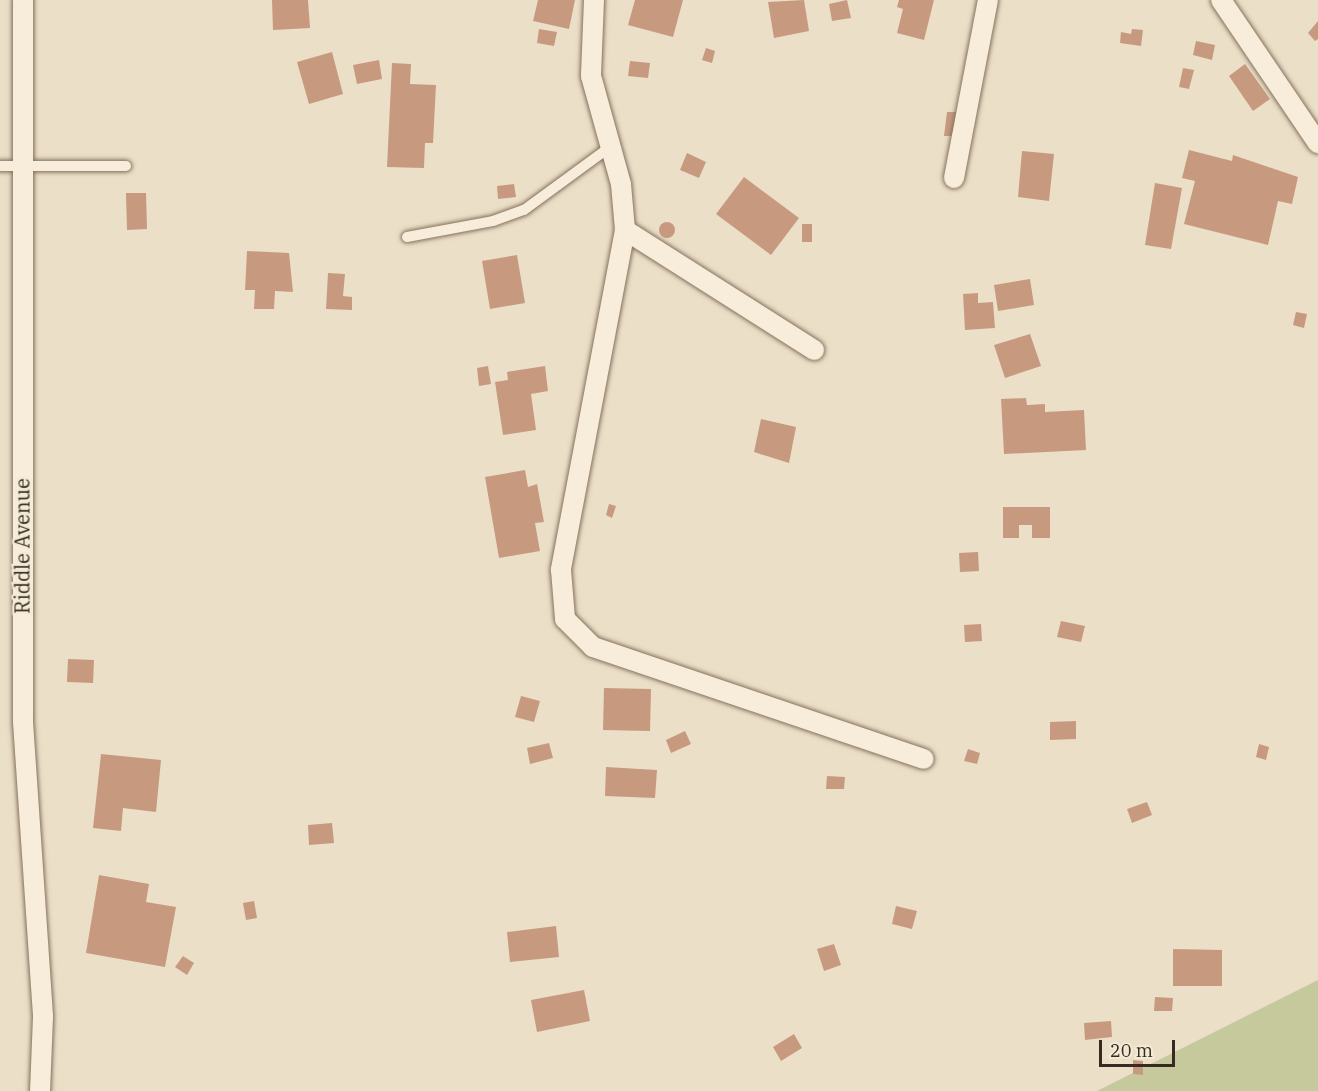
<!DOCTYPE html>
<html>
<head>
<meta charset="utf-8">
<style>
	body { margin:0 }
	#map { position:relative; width:1318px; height:1091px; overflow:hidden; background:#ebdfc7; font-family:"IBM Plex Serif",serif }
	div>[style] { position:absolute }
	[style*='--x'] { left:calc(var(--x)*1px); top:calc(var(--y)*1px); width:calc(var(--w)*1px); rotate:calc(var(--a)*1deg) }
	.green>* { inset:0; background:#c6c99c }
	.building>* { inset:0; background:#c79a80 }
	.round { border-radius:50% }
	.roads { filter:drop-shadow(0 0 2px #86715e) drop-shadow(0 0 2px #86715e) }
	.lane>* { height:10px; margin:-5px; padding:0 5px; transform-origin:5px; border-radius:5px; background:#f7edda }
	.street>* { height:20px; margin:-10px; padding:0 10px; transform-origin:10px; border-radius:10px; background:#f7edda }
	span { translate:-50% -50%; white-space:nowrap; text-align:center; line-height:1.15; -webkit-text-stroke:4.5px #f3ead6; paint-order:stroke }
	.street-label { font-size:20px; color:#372a20 }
	.scale { position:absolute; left:1099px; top:1040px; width:76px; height:27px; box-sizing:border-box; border:3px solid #372a20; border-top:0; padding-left:8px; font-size:18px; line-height:21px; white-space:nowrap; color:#372a20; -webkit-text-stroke:4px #f3ead6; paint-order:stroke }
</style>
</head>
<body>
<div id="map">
	<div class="green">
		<i style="clip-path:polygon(1318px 980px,1318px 1091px,1097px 1091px)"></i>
	</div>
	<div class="building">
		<i style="clip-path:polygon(272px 0,308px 0,310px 28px,273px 30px)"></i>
		<i style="clip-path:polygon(538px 0,575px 0,569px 29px,533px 21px)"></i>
		<i style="clip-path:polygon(635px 0,683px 0,673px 37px,628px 25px)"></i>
		<i style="clip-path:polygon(804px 0,809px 31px,774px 38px,768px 2px)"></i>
		<i style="clip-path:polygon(847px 0,851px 18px,832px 21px,829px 4px)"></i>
		<i style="clip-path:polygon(899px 0,934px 0,924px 40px,897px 33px,903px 9px,897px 7px)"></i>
		<i style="clip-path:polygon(1318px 21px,1318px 39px,1315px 41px,1308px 33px)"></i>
		<i style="clip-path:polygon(539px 29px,557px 32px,554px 46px,537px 43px)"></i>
		<i style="clip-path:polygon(1132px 29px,1143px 30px,1141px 46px,1120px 43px,1121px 32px,1131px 34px)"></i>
		<i style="clip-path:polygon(1196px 41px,1215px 45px,1212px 60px,1193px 55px)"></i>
		<i style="clip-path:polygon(706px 48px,715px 51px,712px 63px,702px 60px)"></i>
		<i style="clip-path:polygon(332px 52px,343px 94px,309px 104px,297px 62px)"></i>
		<i style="clip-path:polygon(379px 60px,382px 79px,357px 84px,353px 65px)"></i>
		<i style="clip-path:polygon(630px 61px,650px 63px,648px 78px,628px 76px)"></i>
		<i style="clip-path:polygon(392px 63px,411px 64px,410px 84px,436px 85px,433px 143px,425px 143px,424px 168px,387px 167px)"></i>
		<i style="clip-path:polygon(1245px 64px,1270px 99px,1253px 111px,1229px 76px)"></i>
		<i style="clip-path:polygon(1183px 68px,1194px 70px,1189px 89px,1179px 87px)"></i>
		<i style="clip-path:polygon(947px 112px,956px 112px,955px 136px,944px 136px)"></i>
		<i style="clip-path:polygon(1189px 150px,1232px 161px,1233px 155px,1298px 177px,1292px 204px,1278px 201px,1268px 245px,1184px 224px,1195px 181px,1182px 178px)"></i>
		<i style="clip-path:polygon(1022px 151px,1054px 154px,1049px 201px,1018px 197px)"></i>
		<i style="clip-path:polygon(687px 153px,706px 162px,699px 178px,680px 170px)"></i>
		<i style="clip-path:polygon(744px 177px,799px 218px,771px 255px,716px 214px)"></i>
		<i style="clip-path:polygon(1155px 183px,1182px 188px,1171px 249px,1145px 245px)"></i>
		<i style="clip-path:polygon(514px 184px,516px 197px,498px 199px,497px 186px)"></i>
		<i style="clip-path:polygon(126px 193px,146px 193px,147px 229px,127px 230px)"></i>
		<i class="round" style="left:659px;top:222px;width:16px;height:16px"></i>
		<i style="clip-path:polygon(802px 224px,812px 224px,812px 242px,802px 242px)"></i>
		<i style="clip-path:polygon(247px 251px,289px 253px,293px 292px,275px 291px,274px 309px,254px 309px,255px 290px,245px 290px)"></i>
		<i style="clip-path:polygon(517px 255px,525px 303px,490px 309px,482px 261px)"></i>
		<i style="clip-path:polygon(328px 273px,345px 274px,343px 296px,352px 297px,352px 310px,326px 309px)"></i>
		<i style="clip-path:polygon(1030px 279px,1034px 305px,998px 311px,994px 285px)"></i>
		<i style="clip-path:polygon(978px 293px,978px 303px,993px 302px,995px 328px,965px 330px,963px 294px)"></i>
		<i style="clip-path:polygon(1296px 312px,1307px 314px,1304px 328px,1293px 325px)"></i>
		<i style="clip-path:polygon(1030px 334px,1041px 366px,1005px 378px,994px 345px)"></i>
		<i style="clip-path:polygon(488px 366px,491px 384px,479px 386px,477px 368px)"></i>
		<i style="clip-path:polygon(545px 366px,548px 391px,531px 394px,536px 430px,503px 435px,495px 382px,508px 380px,507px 372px)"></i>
		<i style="clip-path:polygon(1026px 398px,1027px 405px,1045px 404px,1045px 412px,1084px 410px,1086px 450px,1004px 454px,1001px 399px)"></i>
		<i style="clip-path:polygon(761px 419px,796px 427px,789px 463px,754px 452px)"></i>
		<i style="clip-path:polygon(525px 470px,528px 487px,537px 484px,544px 522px,535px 523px,540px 551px,499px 558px,485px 477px)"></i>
		<i style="clip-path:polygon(609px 504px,616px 506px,612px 518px,606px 515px)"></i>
		<i style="clip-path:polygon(1003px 507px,1050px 507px,1050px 538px,1032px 538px,1032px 525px,1019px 525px,1019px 538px,1003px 538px)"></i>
		<i style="clip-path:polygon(978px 552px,979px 571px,960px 572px,959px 553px)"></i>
		<i style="clip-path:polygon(1061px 621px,1085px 626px,1081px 642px,1057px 637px)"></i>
		<i style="clip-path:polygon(981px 624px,982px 641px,965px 642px,964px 625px)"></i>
		<i style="clip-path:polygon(68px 659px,94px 660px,93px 683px,67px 682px)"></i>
		<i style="clip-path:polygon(604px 688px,651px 689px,650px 731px,603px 730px)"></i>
		<i style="clip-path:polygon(521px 696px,540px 701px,534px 722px,515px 717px)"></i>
		<i style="clip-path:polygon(1076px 721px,1076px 739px,1050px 740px,1050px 722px)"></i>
		<i style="clip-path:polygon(685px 731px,691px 744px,671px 753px,666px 740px)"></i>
		<i style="clip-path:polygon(549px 743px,553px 758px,530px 764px,527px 748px)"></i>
		<i style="clip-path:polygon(1259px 744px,1269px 747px,1266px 760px,1256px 757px)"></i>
		<i style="clip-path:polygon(968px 749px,980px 753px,977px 764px,964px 761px)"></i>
		<i style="clip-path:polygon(101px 754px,161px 760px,156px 812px,123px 808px,121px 831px,93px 828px)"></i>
		<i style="clip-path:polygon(606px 767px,657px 770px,655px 798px,605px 796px)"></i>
		<i style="clip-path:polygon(827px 776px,845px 777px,844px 789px,826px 789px)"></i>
		<i style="clip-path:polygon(1147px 802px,1152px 815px,1132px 823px,1127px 809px)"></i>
		<i style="clip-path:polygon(332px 823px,334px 843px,309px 845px,308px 825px)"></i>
		<i style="clip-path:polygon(99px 875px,149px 884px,146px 902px,176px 907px,165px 967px,86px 953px)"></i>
		<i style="clip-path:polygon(254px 901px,257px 918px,246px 920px,243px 903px)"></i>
		<i style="clip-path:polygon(896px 906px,917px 911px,912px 929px,892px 924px)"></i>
		<i style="clip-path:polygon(556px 926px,559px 957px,510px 962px,507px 932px)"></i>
		<i style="clip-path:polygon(834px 944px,841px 965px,824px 971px,817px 949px)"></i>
		<i style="clip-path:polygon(1173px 949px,1222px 950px,1222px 986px,1173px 986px)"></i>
		<i style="clip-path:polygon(183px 956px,194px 963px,187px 975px,175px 967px)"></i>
		<i style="clip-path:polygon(584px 990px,590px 1021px,537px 1032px,531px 1000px)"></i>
		<i style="clip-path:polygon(1155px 997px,1173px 998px,1172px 1011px,1154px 1011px)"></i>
		<i style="clip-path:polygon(1111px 1021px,1112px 1037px,1085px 1040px,1084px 1023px)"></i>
		<i style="clip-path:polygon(794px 1034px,802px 1048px,781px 1061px,773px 1047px)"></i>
		<i style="clip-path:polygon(1133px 1060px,1143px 1061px,1143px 1075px,1133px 1074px)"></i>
	</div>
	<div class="roads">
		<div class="lane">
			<i style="--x:0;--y:166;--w:126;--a:0"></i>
			<i style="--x:407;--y:237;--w:87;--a:-10.5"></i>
			<i style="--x:493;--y:221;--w:33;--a:-20"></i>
			<i style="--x:524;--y:210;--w:107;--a:-36.2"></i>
		</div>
		<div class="street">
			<i style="--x:23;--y:0;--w:722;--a:90"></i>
			<i style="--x:23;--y:722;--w:296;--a:86.1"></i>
			<i style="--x:43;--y:1017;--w:74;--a:92.3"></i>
			<i style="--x:594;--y:0;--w:76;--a:92.3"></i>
			<i style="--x:591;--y:76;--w:112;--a:74.5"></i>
			<i style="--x:621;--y:184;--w:46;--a:85"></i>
			<i style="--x:625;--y:230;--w:346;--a:100.7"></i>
			<i style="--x:561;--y:570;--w:49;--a:85.3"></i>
			<i style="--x:565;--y:619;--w:40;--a:45"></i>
			<i style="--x:593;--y:647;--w:349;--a:18.7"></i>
			<i style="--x:1221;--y:0;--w:173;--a:55.9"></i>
			<i style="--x:954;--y:178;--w:181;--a:-79.2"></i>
			<i style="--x:625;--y:230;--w:224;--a:32.4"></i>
		</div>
	</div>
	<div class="street-label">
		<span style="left:22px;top:546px;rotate:-90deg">Riddle Avenue</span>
	</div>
	<div class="scale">20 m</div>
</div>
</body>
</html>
